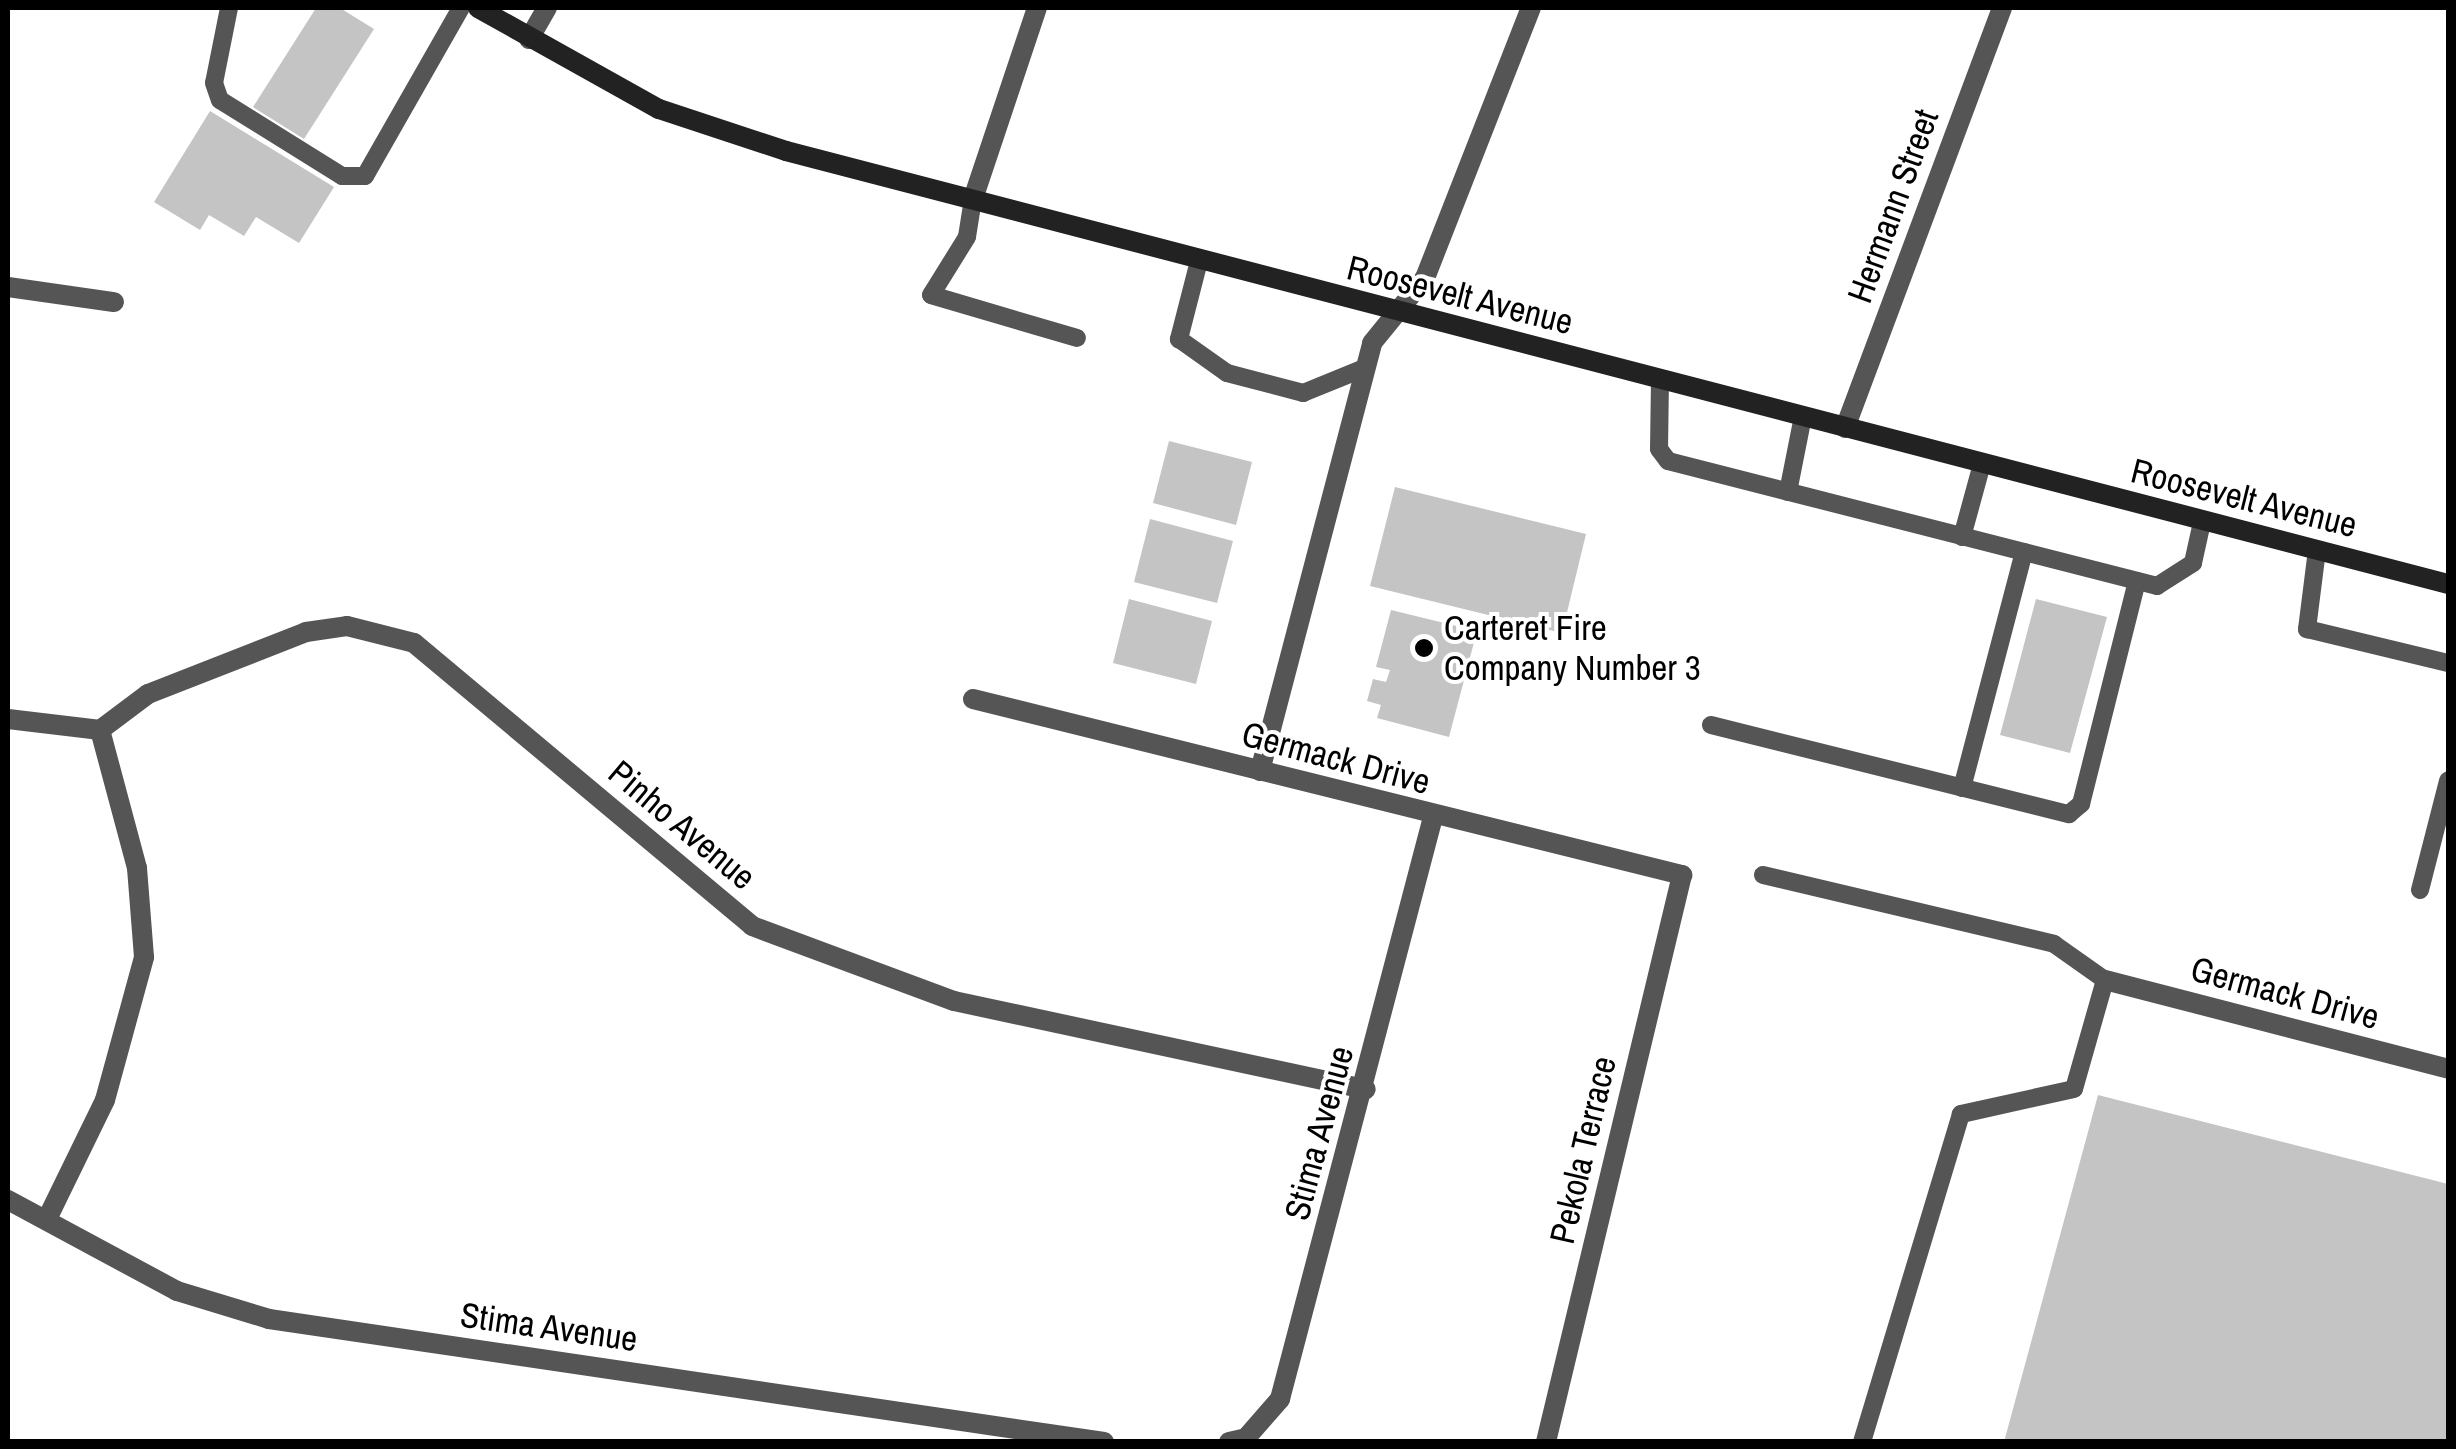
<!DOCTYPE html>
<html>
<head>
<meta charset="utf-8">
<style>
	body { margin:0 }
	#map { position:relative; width:2456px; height:1449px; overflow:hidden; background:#fff; font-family:"Archivo Narrow",sans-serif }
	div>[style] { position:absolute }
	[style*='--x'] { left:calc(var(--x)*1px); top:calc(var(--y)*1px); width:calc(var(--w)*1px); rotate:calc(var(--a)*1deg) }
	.building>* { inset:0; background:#c4c4c4 }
	.service>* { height:18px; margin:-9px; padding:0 9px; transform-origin:9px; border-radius:9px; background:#555 }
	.minor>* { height:20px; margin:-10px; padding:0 10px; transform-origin:10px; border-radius:10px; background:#555 }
	.secondary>* { height:20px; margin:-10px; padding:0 10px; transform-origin:10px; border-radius:10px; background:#222 }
	.dots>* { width:28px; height:28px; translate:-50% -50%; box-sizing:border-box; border:5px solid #fff; border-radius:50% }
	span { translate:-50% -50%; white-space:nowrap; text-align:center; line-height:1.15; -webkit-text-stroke:8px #fff; paint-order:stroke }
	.street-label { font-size:35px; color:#000 }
	.poi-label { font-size:35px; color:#000 }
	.left { translate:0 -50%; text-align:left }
	.frame { position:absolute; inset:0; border:10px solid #000; pointer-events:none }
</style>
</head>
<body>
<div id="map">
	<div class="building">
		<i style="clip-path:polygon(316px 8px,340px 8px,374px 29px,304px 139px,253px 107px)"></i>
		<i style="clip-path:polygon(210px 111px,334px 187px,299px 243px,256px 217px,244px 236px,209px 215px,200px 230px,154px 202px)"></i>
		<i style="clip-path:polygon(1169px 441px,1252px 462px,1236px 525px,1153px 503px)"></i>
		<i style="clip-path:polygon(1395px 487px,1586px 534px,1562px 633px,1370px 586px)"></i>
		<i style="clip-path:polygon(1150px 519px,1233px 541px,1217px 603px,1134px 582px)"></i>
		<i style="clip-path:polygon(1129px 599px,1212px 621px,1196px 684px,1113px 663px)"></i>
		<i style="clip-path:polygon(2036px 599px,2107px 617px,2070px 753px,2000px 735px)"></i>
		<i style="clip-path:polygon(1391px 610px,1477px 631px,1449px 737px,1377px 718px,1381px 705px,1367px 701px,1373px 679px,1386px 682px,1390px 670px,1376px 667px)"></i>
		<i style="clip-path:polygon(2098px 1095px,2448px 1184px,2448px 1442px,2004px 1442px)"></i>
	</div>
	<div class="service">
		<i style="--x:229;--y:8;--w:76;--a:101.3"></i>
		<i style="--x:214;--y:83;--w:18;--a:71"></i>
		<i style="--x:220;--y:100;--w:144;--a:31.9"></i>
		<i style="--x:342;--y:176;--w:23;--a:0"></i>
		<i style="--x:365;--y:176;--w:193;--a:-60.3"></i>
		<i style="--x:973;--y:199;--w:38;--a:99"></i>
		<i style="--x:967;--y:237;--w:68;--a:121.8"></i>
		<i style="--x:931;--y:295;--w:152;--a:16.4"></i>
		<i style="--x:1199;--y:261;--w:81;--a:104.4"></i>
		<i style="--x:1179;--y:339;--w:59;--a:35.3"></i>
		<i style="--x:1227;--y:373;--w:79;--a:14.7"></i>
		<i style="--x:1303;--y:393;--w:64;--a:-22.1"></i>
		<i style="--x:1660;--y:379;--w:70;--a:90.8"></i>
		<i style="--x:1659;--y:449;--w:15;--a:53"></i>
		<i style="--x:1668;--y:461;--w:505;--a:14.34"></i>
		<i style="--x:2157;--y:586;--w:43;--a:-32.6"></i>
		<i style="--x:2193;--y:563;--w:42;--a:-77.6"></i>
		<i style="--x:1788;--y:492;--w:77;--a:-78.8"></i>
		<i style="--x:1962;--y:537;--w:76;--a:-74.7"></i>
		<i style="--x:2317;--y:550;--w:80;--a:97.2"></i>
		<i style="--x:2307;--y:629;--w:145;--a:13.6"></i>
		<i style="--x:1711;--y:725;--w:369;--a:14"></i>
		<i style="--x:2069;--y:814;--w:16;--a:-40"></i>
		<i style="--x:2081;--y:804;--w:230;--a:-75.9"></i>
		<i style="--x:1962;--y:788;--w:244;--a:-75.3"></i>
		<i style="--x:1763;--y:875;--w:299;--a:13.3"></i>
		<i style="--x:2054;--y:944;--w:62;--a:35.2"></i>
		<i style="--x:2105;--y:980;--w:113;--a:105.9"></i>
		<i style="--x:2074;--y:1089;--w:116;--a:167.5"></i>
		<i style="--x:1961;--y:1114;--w:343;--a:106.8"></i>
		<i style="--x:2420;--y:890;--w:113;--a:-75.6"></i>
	</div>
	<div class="minor">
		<i style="--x:529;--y:39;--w:36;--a:-60"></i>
		<i style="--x:973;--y:199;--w:201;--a:-71.5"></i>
		<i style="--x:8;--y:287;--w:107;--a:8.1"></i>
		<i style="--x:1845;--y:428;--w:448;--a:-69.5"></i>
		<i style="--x:973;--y:699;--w:731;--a:13.94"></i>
		<i style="--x:1682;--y:875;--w:583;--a:103.49"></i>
		<i style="--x:8;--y:719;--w:93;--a:6.8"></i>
		<i style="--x:100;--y:730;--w:60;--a:-36.9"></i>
		<i style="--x:148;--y:694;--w:170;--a:-21.4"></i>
		<i style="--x:306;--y:632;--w:41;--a:-8.3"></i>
		<i style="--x:347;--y:626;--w:69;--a:14.2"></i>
		<i style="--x:414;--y:643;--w:441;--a:39.9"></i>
		<i style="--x:752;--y:926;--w:215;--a:20.4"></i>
		<i style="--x:954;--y:1001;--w:421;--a:12.1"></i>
		<i style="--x:1260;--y:771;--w:442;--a:-75.3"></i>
		<i style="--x:1372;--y:343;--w:84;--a:-50.8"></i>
		<i style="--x:1425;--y:278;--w:290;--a:-68.6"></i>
		<i style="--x:2105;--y:980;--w:354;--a:14.5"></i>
		<i style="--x:8;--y:1200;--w:192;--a:28.3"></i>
		<i style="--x:177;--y:1291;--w:96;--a:16.9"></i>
		<i style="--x:269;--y:1319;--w:844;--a:8.38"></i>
		<i style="--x:47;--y:1219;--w:132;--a:-64"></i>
		<i style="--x:105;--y:1100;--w:148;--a:-74.7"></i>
		<i style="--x:144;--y:957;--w:89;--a:-94.5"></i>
		<i style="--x:137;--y:868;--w:143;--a:-105"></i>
		<i style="--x:1229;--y:1442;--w:17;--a:-13"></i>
		<i style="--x:1246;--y:1438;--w:52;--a:-48.9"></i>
		<i style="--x:1280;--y:1399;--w:602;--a:-75.27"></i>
	</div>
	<div class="secondary">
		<i style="--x:478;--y:8;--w:207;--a:29.2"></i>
		<i style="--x:659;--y:109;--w:134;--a:18.3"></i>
		<i style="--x:786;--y:151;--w:1717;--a:14.6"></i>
	</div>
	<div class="dots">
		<i style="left:1424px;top:648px;background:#000"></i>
	</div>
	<div class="street-label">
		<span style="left:1893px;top:206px;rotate:-70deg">Hermann Street</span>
		<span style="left:1460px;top:295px;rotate:14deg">Roosevelt Avenue</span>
		<span style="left:2244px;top:498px;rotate:14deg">Roosevelt Avenue</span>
		<span style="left:1336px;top:758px;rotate:15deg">Germack Drive</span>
		<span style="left:682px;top:825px;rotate:40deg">Pinho Avenue</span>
		<span style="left:2285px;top:993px;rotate:15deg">Germack Drive</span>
		<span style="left:1319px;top:1133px;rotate:-75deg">Stima Avenue</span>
		<span style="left:1583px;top:1150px;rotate:-77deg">Pekola Terrace</span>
		<span style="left:549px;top:1327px;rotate:8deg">Stima Avenue</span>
	</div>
	<div class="poi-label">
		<span class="left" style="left:1444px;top:648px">Carteret Fire<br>Company Number 3</span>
	</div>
	<div class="frame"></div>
</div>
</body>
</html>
